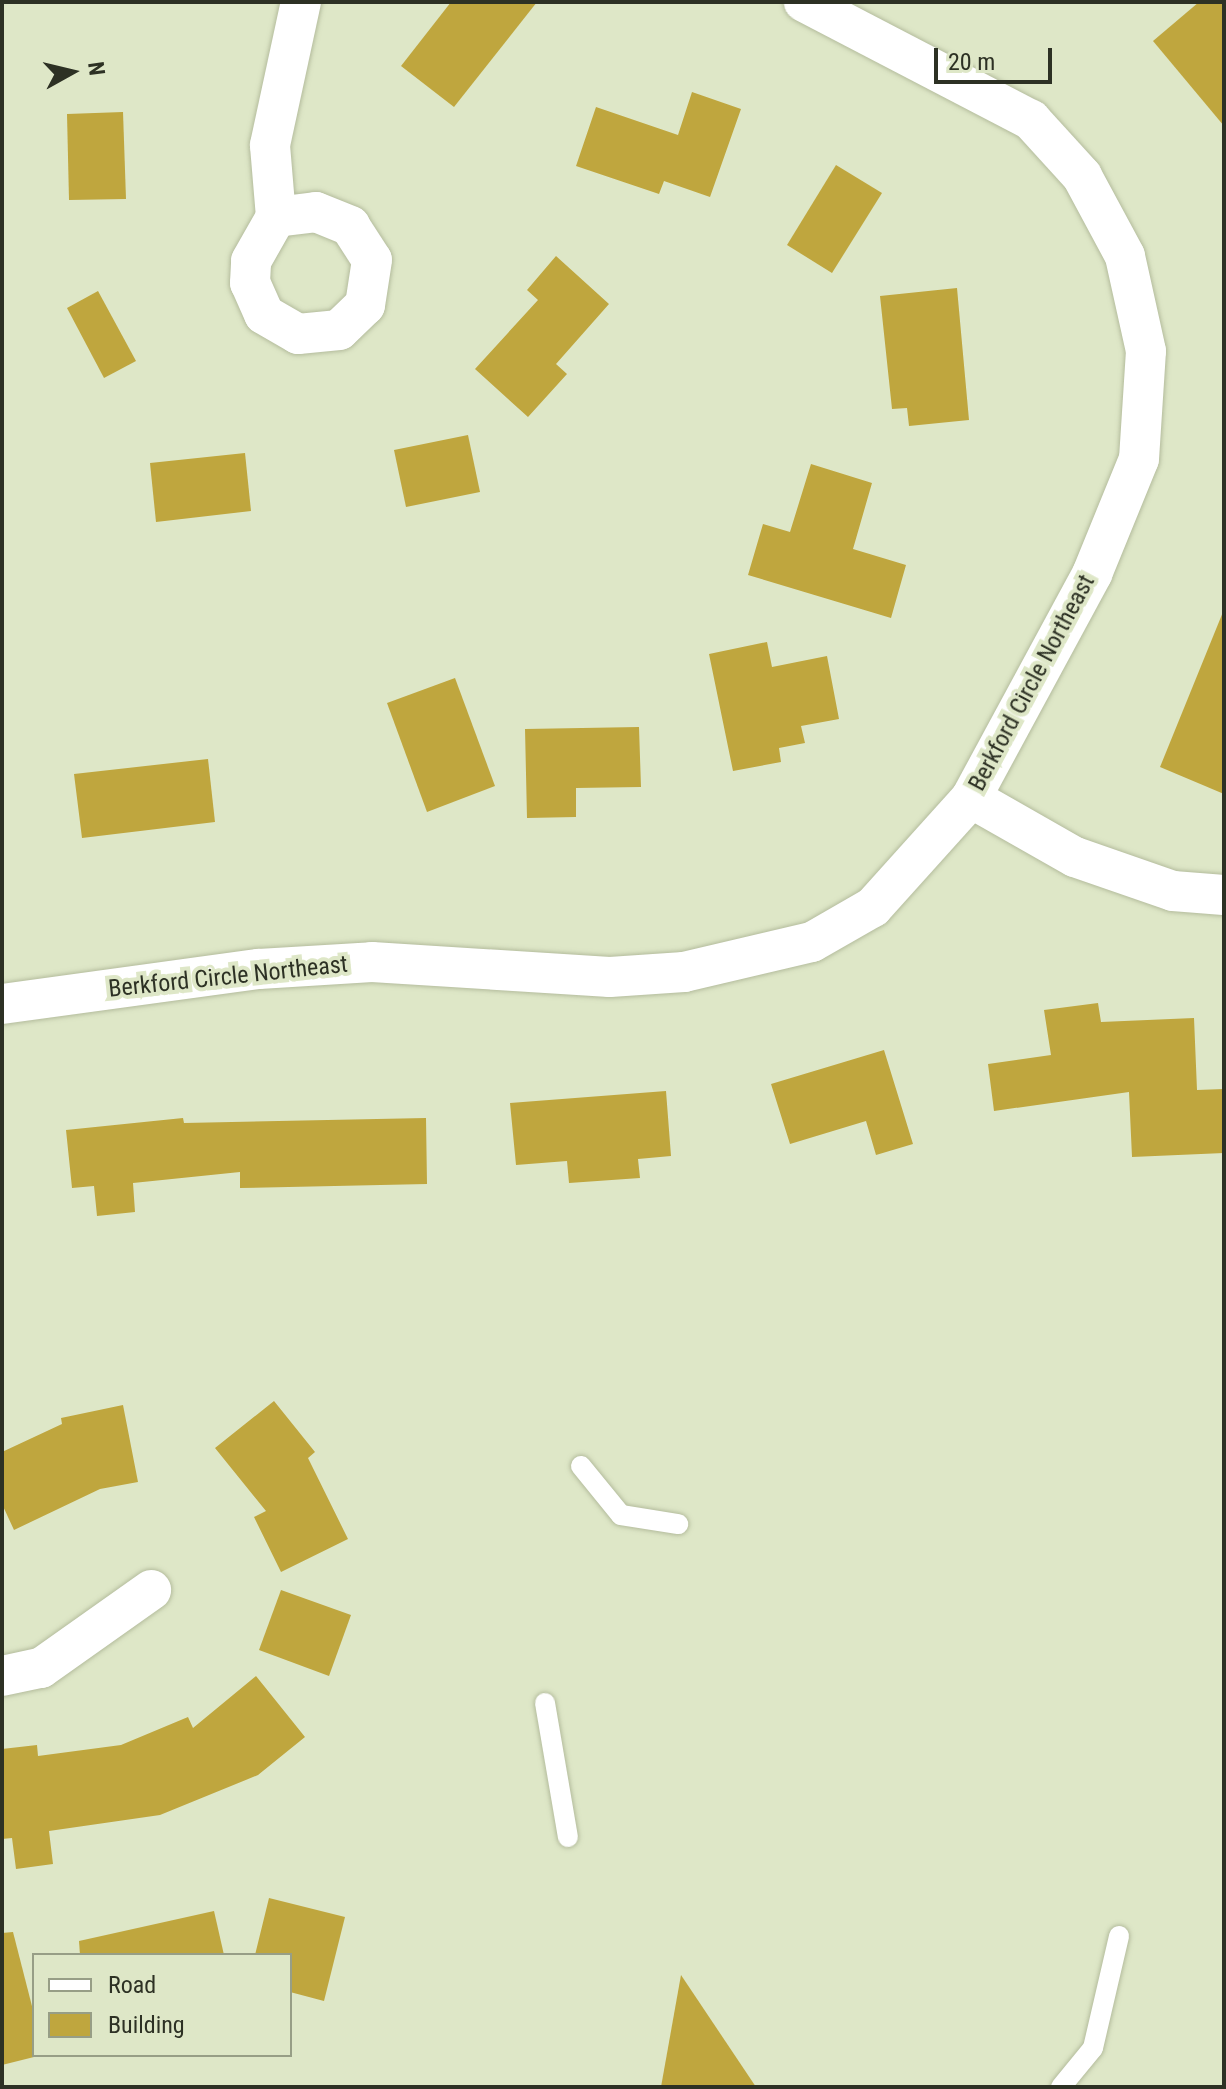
<!DOCTYPE html>
<html>
<head>
<meta charset="utf-8">
<style>
	body { margin:0 }
	#map { position:relative; width:1226px; height:2089px; overflow:hidden; background:#dee7c7; font-family:"Roboto Condensed",sans-serif }
	div>[style] { position:absolute }
	[style*='--x'] { left:calc(var(--x)*1px); top:calc(var(--y)*1px); width:calc(var(--w)*1px); rotate:calc(var(--a)*1deg) }
	.building>* { inset:0; background:#bfa63e }
	.roads { filter:drop-shadow(0 0 2px #b4bc9d) drop-shadow(0 0 2px #b4bc9d) }
	.lane>* { height:20px; margin:-10px; padding:0 10px; transform-origin:10px; border-radius:10px; background:#fff }
	.street>* { height:40px; margin:-20px; padding:0 20px; transform-origin:20px; border-radius:20px; background:#fff }
	span { translate:-50% -50%; white-space:nowrap; text-align:center; line-height:1.15; -webkit-text-stroke:8px #dee7c7; paint-order:stroke }
	.street-label { font-size:24px; color:#2d3124 }
	.frame { position:absolute; inset:0; border:4px solid #2d3124; pointer-events:none }
	.legend { position:absolute; left:32px; top:1953px; width:260px; height:104px; box-sizing:border-box; background:#dee7c7; border:2px solid #979e86; margin:0; padding:10px 14px; list-style:none; font-size:24px; color:#2d3124 }
	.legend li { display:flex; align-items:center; gap:16px; height:40px }
	.legend b { width:40px; border:2px solid #979e86 }
	.north { position:absolute; left:32px; top:32px; width:80px; height:80px; -webkit-text-stroke:6px #dee7c7; paint-order:stroke; rotate:82deg; font-size:22px; font-weight:700; line-height:32px; text-align:center; color:#2d3124 }
	.north::after { content:''; display:block; margin:auto; width:28px; height:36px; background:#2d3124; clip-path:polygon(50% 0,100% 100%,50% 72%,0 100%) }
	.scale { position:absolute; left:934px; top:48px; width:118px; height:36px; box-sizing:border-box; border:4px solid #2d3124; border-top:0; padding-left:10px; font-size:24px; line-height:28px; white-space:nowrap; color:#2d3124; -webkit-text-stroke:6px #dee7c7; paint-order:stroke }
</style>
</head>
<body>
<div id="map">
	<div class="building">
		<i style="clip-path:polygon(451px 2px,537px 2px,454px 107px,401px 66px)"></i>
		<i style="clip-path:polygon(1199px 2px,1224px 2px,1224px 126px,1153px 41px)"></i>
		<i style="clip-path:polygon(692px 92px,741px 109px,710px 197px,664px 181px,659px 194px,576px 166px,596px 107px,678px 135px)"></i>
		<i style="clip-path:polygon(123px 112px,126px 199px,69px 200px,67px 114px)"></i>
		<i style="clip-path:polygon(836px 165px,882px 193px,832px 273px,787px 245px)"></i>
		<i style="clip-path:polygon(556px 256px,609px 304px,556px 364px,567px 374px,528px 417px,475px 369px,538px 300px,527px 290px)"></i>
		<i style="clip-path:polygon(957px 288px,969px 420px,909px 426px,907px 408px,892px 409px,880px 296px)"></i>
		<i style="clip-path:polygon(98px 291px,136px 361px,104px 378px,67px 308px)"></i>
		<i style="clip-path:polygon(468px 435px,480px 492px,406px 507px,394px 450px)"></i>
		<i style="clip-path:polygon(245px 453px,251px 511px,156px 522px,150px 463px)"></i>
		<i style="clip-path:polygon(811px 464px,872px 483px,853px 549px,906px 565px,891px 618px,748px 575px,763px 524px,790px 532px)"></i>
		<i style="clip-path:polygon(1223px 612px,1224px 612px,1224px 794px,1160px 767px)"></i>
		<i style="clip-path:polygon(767px 642px,772px 667px,827px 656px,839px 719px,801px 726px,805px 743px,779px 748px,781px 762px,733px 771px,709px 654px)"></i>
		<i style="clip-path:polygon(455px 678px,495px 786px,427px 812px,387px 703px)"></i>
		<i style="clip-path:polygon(639px 727px,641px 787px,576px 788px,576px 817px,527px 818px,525px 729px)"></i>
		<i style="clip-path:polygon(208px 759px,215px 822px,82px 838px,74px 774px)"></i>
		<i style="clip-path:polygon(1098px 1003px,1101px 1022px,1194px 1018px,1197px 1090px,1224px 1089px,1224px 1153px,1132px 1157px,1129px 1092px,994px 1111px,988px 1064px,1051px 1055px,1044px 1010px)"></i>
		<i style="clip-path:polygon(884px 1050px,913px 1144px,876px 1155px,866px 1121px,790px 1144px,771px 1084px)"></i>
		<i style="clip-path:polygon(666px 1091px,671px 1156px,638px 1159px,640px 1178px,569px 1183px,567px 1161px,516px 1165px,510px 1103px)"></i>
		<i style="clip-path:polygon(183px 1118px,184px 1123px,426px 1118px,427px 1184px,240px 1188px,240px 1172px,133px 1183px,135px 1212px,97px 1216px,94px 1186px,72px 1188px,66px 1130px)"></i>
		<i style="clip-path:polygon(274px 1401px,315px 1452px,308px 1458px,348px 1539px,281px 1572px,254px 1517px,266px 1511px,215px 1448px)"></i>
		<i style="clip-path:polygon(123px 1405px,138px 1482px,100px 1489px,14px 1530px,2px 1504px,2px 1452px,62px 1424px,61px 1418px)"></i>
		<i style="clip-path:polygon(281px 1590px,351px 1615px,329px 1676px,259px 1650px)"></i>
		<i style="clip-path:polygon(256px 1676px,305px 1737px,258px 1775px,160px 1815px,49px 1831px,53px 1864px,16px 1869px,12px 1838px,2px 1839px,2px 1749px,37px 1745px,38px 1756px,121px 1745px,188px 1717px,193px 1728px)"></i>
		<i style="clip-path:polygon(269px 1898px,345px 1917px,324px 2001px,290px 1992px,290px 1955px,255px 1955px)"></i>
		<i style="clip-path:polygon(214px 1911px,224px 1955px,80px 1955px,79px 1941px)"></i>
		<i style="clip-path:polygon(13px 1932px,34px 2014px,34px 2057px,2px 2065px,2px 1933px)"></i>
		<i style="clip-path:polygon(681px 1975px,756px 2087px,661px 2087px)"></i>
	</div>
	<div class="roads">
		<div class="lane">
			<i style="--x:581;--y:1466;--w:63;--a:50.8"></i>
			<i style="--x:621;--y:1515;--w:58;--a:9"></i>
			<i style="--x:545;--y:1703;--w:136;--a:80.3"></i>
			<i style="--x:1061;--y:2087;--w:50;--a:-50.6"></i>
			<i style="--x:1093;--y:2048;--w:115;--a:-76.9"></i>
		</div>
		<div class="street">
			<i style="--x:276;--y:217;--w:40;--a:-7.1"></i>
			<i style="--x:316;--y:212;--w:37;--a:22"></i>
			<i style="--x:350;--y:226;--w:40;--a:57.1"></i>
			<i style="--x:372;--y:260;--w:46;--a:98.8"></i>
			<i style="--x:365;--y:305;--w:36;--a:136"></i>
			<i style="--x:339;--y:330;--w:41;--a:174.4"></i>
			<i style="--x:298;--y:334;--w:39;--a:-150"></i>
			<i style="--x:264;--y:314;--w:34;--a:-114"></i>
			<i style="--x:250;--y:283;--w:22;--a:-87"></i>
			<i style="--x:251;--y:261;--w:51;--a:-60.4"></i>
			<i style="--x:276;--y:217;--w:72;--a:-94.8"></i>
			<i style="--x:270;--y:145;--w:146;--a:-77.8"></i>
			<i style="--x:971;--y:798;--w:120;--a:29.6"></i>
			<i style="--x:1075;--y:857;--w:104;--a:19.1"></i>
			<i style="--x:1173;--y:891;--w:51;--a:4.5"></i>
			<i style="--x:2;--y:1004;--w:259;--a:-7.8"></i>
			<i style="--x:259;--y:969;--w:113;--a:-3.5"></i>
			<i style="--x:372;--y:962;--w:238;--a:3.6"></i>
			<i style="--x:610;--y:977;--w:74;--a:-3.9"></i>
			<i style="--x:684;--y:972;--w:131;--a:-13.2"></i>
			<i style="--x:812;--y:942;--w:70;--a:-29.8"></i>
			<i style="--x:873;--y:907;--w:147;--a:-48"></i>
			<i style="--x:971;--y:798;--w:255;--a:-61.6"></i>
			<i style="--x:1092;--y:574;--w:124;--a:-67.8"></i>
			<i style="--x:1139;--y:459;--w:108;--a:-86.3"></i>
			<i style="--x:1146;--y:351;--w:97;--a:-102.5"></i>
			<i style="--x:1125;--y:256;--w:91;--a:-118.3"></i>
			<i style="--x:1082;--y:176;--w:76;--a:-132.3"></i>
			<i style="--x:1031;--y:120;--w:256;--a:-152.5"></i>
			<i style="--x:2;--y:1676;--w:40;--a:-12"></i>
			<i style="--x:41;--y:1668;--w:135;--a:-35.3"></i>
		</div>
	</div>
	<div class="street-label">
		<span style="left:1032px;top:683px;rotate:-62deg">Berkford Circle Northeast</span>
		<span style="left:228px;top:977px;rotate:-6deg">Berkford Circle Northeast</span>
	</div>
	<div class="frame"></div>
	<ul class="legend">
	<li><b style="height:10px;background:#fff"></b>Road</li>
	<li><b style="height:22px;background:#bfa63e"></b>Building</li>
	</ul>
	<div class="north">N</div>
	<div class="scale">20 m</div>
</div>
</body>
</html>
